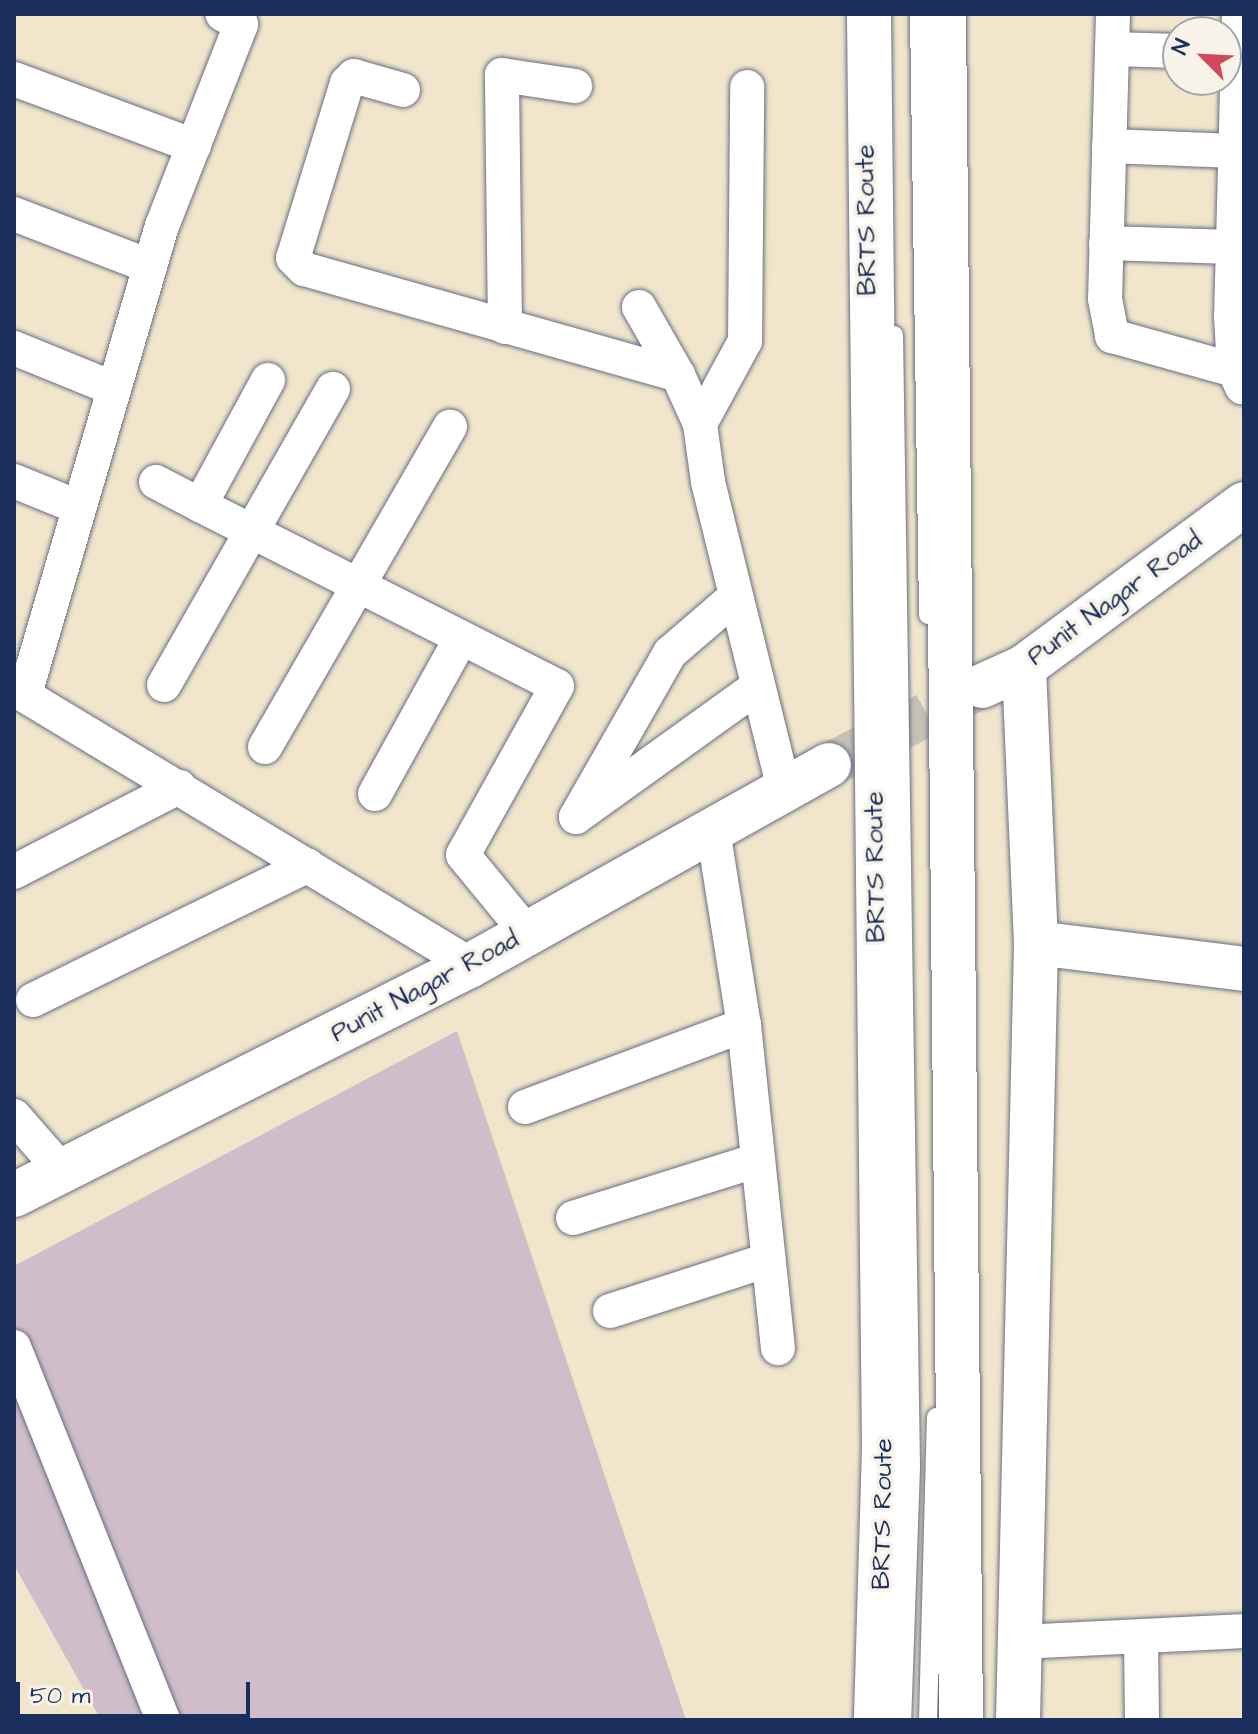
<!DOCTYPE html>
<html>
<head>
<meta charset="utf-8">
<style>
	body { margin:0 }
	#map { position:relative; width:1258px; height:1734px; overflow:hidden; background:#f1e5cb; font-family:"Architects Daughter",sans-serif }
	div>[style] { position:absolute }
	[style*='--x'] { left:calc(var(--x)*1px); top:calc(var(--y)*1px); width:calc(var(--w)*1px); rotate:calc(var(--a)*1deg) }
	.industrial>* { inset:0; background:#d1bdc9 }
	.secondary-tunnel>* { height:44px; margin-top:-22px; transform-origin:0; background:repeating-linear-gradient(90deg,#c6c1b5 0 44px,transparent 0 66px) }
	.roads { filter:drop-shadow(0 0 2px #666f84) drop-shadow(0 0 2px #666f84) }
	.lane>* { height:18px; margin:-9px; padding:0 9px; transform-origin:9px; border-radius:9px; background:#fff }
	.street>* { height:34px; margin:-17px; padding:0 17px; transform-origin:17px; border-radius:17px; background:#fff }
	.secondary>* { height:44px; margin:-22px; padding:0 22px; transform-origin:22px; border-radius:22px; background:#fff }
	.primary>* { height:44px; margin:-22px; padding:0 22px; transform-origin:22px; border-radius:22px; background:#fff }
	span { translate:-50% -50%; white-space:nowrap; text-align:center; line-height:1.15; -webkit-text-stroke:7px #f7f3e8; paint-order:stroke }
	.street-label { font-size:26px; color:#1b2f5e }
	.frame { position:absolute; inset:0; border:16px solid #1b2f5e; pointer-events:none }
	.north { position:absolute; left:1162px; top:16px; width:80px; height:80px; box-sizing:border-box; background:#f7f3e8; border:2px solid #9fa5b1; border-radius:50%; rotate:294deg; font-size:22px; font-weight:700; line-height:32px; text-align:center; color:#1b2f5e }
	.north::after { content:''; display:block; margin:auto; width:28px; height:36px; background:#d1495b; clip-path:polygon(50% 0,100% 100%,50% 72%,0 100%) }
	.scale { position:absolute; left:16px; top:1682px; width:234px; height:36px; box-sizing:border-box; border:4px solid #1b2f5e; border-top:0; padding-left:10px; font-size:24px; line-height:28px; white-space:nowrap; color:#1b2f5e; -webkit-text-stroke:6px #f7f3e8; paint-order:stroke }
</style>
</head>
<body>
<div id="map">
	<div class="industrial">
		<i style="clip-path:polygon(457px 1031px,686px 1720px,101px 1720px,14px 1565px,14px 1266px)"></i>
	</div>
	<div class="secondary-tunnel">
		<i style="--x:829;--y:765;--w:172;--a:-27.3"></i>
	</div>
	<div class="roads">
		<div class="lane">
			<i style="--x:919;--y:14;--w:601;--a:89.14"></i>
			<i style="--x:894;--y:335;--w:1132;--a:89.14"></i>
			<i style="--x:911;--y:1467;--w:253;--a:92"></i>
			<i style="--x:928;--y:1720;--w:303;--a:-88.5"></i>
		</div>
		<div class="street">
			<i style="--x:1113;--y:14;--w:285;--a:91.6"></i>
			<i style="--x:1105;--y:299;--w:38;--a:79"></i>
			<i style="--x:1112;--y:336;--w:127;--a:15.6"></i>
			<i style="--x:1239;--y:14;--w:302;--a:91.5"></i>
			<i style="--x:1231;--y:316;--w:54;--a:86.8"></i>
			<i style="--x:1234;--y:370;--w:19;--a:65"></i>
			<i style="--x:1113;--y:49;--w:65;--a:1.8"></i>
			<i style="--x:14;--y:79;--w:192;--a:20.4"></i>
			<i style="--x:403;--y:90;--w:51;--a:-164.1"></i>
			<i style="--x:354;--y:76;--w:10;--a:135"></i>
			<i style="--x:347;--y:83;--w:183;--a:107.1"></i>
			<i style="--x:293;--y:258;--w:16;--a:45"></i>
			<i style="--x:304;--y:269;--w:389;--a:15.8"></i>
			<i style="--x:1109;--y:146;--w:126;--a:2.3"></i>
			<i style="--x:14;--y:214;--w:145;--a:21.1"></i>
			<i style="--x:1106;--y:243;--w:127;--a:1.8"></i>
			<i style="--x:639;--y:307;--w:78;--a:60.2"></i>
			<i style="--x:678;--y:375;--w:54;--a:65.8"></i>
			<i style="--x:700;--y:424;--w:59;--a:82.1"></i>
			<i style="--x:708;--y:482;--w:317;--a:76.1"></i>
			<i style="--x:505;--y:327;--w:252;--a:-90.7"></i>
			<i style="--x:502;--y:75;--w:74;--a:8.6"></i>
			<i style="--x:14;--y:348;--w:106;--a:22.2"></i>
			<i style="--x:268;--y:380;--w:142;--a:118.5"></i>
			<i style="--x:200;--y:505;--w:400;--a:26.9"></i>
			<i style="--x:557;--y:686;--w:193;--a:119.1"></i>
			<i style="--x:463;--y:855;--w:101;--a:50.6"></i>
			<i style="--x:700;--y:424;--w:94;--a:-61.5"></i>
			<i style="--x:745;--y:341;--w:254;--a:-89.5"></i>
			<i style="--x:14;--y:481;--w:69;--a:22.1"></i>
			<i style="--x:156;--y:482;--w:50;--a:27.6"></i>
			<i style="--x:735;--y:597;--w:86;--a:139.3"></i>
			<i style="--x:670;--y:653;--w:189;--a:119.8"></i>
			<i style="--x:576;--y:817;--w:223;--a:-35.7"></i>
			<i style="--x:164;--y:685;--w:341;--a:-60.3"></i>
			<i style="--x:14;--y:689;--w:534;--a:31.13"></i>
			<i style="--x:25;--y:694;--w:488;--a:-73.7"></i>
			<i style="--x:162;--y:226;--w:217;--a:-68.6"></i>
			<i style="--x:241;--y:24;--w:21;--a:-152"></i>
			<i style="--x:265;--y:747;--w:370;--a:-60"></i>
			<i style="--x:375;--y:794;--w:178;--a:-61.1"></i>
			<i style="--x:713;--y:830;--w:197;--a:81"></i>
			<i style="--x:744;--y:1025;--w:325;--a:84"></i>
			<i style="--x:14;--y:872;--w:186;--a:-27.3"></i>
			<i style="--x:33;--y:1000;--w:306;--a:-26.1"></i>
			<i style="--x:525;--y:1107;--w:234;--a:-20.5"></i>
			<i style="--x:14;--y:1116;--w:74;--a:48.8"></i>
			<i style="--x:573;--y:1218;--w:194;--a:-17.4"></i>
			<i style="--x:610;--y:1311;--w:166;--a:-17.9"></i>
			<i style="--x:14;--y:1347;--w:402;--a:68.2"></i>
			<i style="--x:1141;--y:1639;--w:81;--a:89.3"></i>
			<i style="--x:1021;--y:1642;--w:223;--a:-2.8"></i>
		</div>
		<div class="secondary">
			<i style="--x:982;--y:686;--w:46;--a:-24.3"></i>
			<i style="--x:1024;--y:667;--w:274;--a:-36.5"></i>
			<i style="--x:1036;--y:943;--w:210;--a:7.1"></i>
			<i style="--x:14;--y:1195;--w:512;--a:-26.72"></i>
			<i style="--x:471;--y:965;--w:410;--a:-29.2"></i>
			<i style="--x:1018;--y:1720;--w:777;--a:-88.67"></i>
			<i style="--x:1036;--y:943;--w:276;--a:-92.5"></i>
		</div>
		<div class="primary">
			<i style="--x:869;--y:14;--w:1433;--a:89.4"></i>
			<i style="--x:884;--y:1447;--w:273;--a:91.7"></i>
			<i style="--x:944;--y:14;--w:1706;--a:89.43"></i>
		</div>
	</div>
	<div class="street-label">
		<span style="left:867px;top:220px;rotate:-91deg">BRTS Route</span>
		<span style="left:1115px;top:599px;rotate:-36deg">Punit Nagar Road</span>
		<span style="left:876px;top:867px;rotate:-91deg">BRTS Route</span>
		<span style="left:425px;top:987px;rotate:-28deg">Punit Nagar Road</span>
		<span style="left:883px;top:1514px;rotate:-89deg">BRTS Route</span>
	</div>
	<div class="frame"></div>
	<div class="north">N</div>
	<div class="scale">50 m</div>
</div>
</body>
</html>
